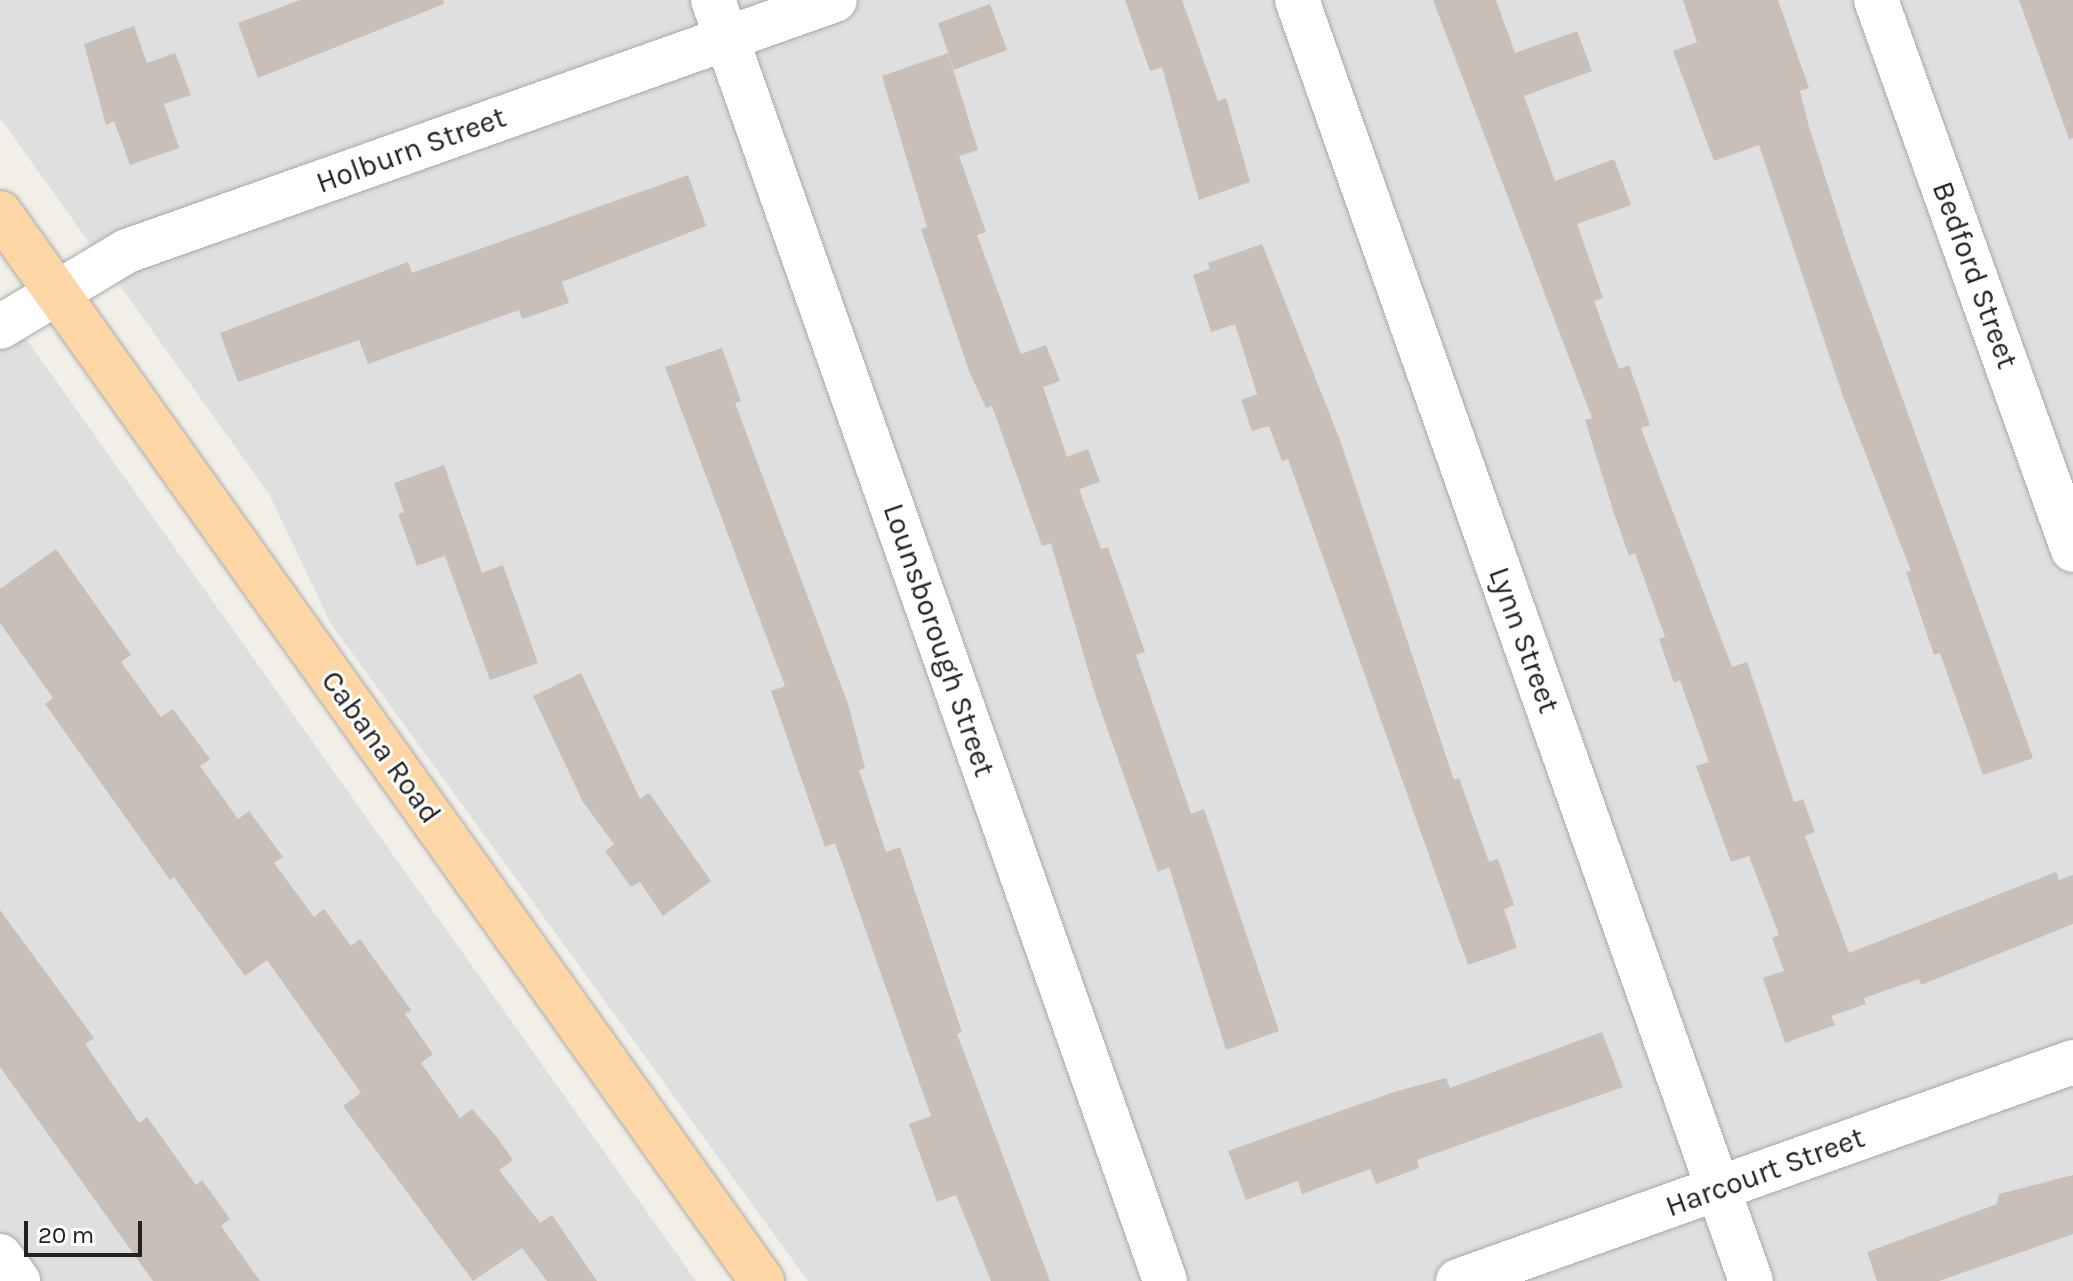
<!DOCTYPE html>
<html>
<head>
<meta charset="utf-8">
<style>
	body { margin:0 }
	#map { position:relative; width:2073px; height:1281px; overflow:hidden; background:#f2efe9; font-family:Karla,sans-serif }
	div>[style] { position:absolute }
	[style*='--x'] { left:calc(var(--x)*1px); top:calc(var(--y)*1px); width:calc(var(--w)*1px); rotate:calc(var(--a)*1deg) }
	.residential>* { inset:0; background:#e0dfdf }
	.building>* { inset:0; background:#c7bfb8 }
	.roads { filter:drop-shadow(0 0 2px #a9a9a9) drop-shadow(0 0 2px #a9a9a9) }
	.minor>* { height:44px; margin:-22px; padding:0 22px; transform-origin:22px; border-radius:22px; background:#fff }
	.major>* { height:44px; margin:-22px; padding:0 22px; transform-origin:22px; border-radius:22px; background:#fcd6a4 }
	span { translate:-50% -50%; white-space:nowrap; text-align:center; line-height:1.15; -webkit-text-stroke:6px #fff; paint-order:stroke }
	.street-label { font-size:30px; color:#222 }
	.scale { position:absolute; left:24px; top:1221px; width:118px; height:36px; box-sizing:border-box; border:4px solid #222; border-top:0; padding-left:10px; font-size:24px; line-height:28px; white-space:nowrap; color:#222; -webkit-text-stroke:6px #fff; paint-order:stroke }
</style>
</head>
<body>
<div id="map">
	<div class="residential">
		<i style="clip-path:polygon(0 0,2073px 0,2073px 1281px,808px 1281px,331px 624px,269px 494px,0 118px)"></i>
		<i style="clip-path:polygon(0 302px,696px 1281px,0 1281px)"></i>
	</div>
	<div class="building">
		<i style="clip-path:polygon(300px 0,443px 0,444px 4px,258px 78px,238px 23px)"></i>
		<i style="clip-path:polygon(1125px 0,1182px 0,1218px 101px,1226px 98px,1250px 182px,1199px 200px,1162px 67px,1150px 71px)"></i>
		<i style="clip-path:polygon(1433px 0,1496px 0,1515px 53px,1577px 31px,1592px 71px,1524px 96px,1555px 181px,1614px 159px,1631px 205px,1577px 224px,1603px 298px,1594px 301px,1619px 369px,1629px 365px,1650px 425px,1641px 428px,1732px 667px,1747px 662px,1794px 802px,1803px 799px,1815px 832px,1805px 836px,1849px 953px,2056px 872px,2059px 880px,2073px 875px,2073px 924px,1921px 985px,1919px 979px,1864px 998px,1866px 1004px,1831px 1016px,1835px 1025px,1785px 1043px,1763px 978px,1784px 971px,1772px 938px,1779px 935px,1749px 856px,1731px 862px,1696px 766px,1709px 762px,1680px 680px,1674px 683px,1659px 639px,1665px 637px,1635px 553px,1629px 556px,1614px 513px,1585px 420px,1592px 418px)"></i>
		<i style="clip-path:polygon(1683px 0,1778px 0,1809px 88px,1800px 91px,1809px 127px,1850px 254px,2033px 758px,1983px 775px,1940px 653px,1934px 655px,1906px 572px,1911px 571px,1843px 396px,1759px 145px,1714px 161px,1673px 51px,1697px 42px)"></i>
		<i style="clip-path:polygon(2019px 0,2073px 0,2073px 138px,2069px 139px)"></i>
		<i style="clip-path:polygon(990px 4px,1007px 50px,954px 70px,938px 23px)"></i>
		<i style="clip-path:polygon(134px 26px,147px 63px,175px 53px,191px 95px,164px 104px,179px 148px,130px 165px,114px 121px,106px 125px,84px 44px)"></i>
		<i style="clip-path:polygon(948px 53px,978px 150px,959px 156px,986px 232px,977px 235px,1021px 354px,1046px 345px,1060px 381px,1043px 387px,1067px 457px,1088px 449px,1100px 482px,1079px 489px,1101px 549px,1108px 547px,1145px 652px,1136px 655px,1191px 814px,1204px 809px,1279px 1031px,1226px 1050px,1169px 867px,1158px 872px,1096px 697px,1051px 543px,1042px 546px,992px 406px,986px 408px,969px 371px,921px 229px,927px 227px,882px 76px)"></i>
		<i style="clip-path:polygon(688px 175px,706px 226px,562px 282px,569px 303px,522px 319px,519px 310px,368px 364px,359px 340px,238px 382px,220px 333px,408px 262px,412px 273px)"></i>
		<i style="clip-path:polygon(1262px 244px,1340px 440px,1454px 780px,1459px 778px,1489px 862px,1498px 859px,1514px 905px,1504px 909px,1517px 948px,1468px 965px,1288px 459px,1282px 461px,1269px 426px,1252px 431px,1241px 400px,1257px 394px,1235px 324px,1211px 332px,1193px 275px,1210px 269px,1208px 263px)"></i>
		<i style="clip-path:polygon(722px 348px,741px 401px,735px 403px,848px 704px,865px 768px,859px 770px,886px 852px,900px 847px,962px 1032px,957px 1034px,1050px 1281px,991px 1281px,956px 1195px,937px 1202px,909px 1124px,931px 1116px,835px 843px,825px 847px,771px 691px,785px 686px,665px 367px)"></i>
		<i style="clip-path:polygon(444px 465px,482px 573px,503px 565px,538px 663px,490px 680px,445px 556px,417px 566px,398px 514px,404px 512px,394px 483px)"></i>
		<i style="clip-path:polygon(56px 549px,131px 655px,121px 662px,161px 717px,173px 709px,210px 759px,200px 766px,238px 819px,249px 811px,283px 857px,274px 863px,314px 917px,324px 909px,351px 946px,360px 939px,411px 1010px,405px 1014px,433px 1054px,421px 1063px,460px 1118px,472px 1109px,496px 1136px,513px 1160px,499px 1170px,540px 1223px,552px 1215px,597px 1281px,547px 1281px,522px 1248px,473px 1281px,343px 1106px,361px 1093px,267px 960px,245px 976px,174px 877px,170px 880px,45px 704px,53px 698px,0 623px,0 589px)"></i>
		<i style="clip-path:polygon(581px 673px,640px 799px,649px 793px,711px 881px,663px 916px,640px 882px,631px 887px,605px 851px,614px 844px,583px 802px,533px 696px)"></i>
		<i style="clip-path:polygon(0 910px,94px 1038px,85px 1044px,139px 1123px,147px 1117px,196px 1185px,202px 1180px,230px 1219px,221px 1226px,260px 1281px,153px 1281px,0 1067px)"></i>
		<i style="clip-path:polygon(1602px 1032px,1623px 1087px,1417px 1160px,1419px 1168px,1376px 1184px,1370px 1169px,1302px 1194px,1298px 1181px,1246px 1200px,1228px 1151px,1394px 1092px,1446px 1078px,1450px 1088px)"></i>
		<i style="clip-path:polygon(2073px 1175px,2073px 1234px,1939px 1281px,1877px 1281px,1867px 1252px,1997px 1204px,1999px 1194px)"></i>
	</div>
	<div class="roads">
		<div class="minor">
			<i style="--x:713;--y:0;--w:1358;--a:70.56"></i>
			<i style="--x:1297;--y:0;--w:1359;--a:70.49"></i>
			<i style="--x:1876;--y:0;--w:584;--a:70.29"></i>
			<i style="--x:0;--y:327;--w:148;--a:-30.9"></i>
			<i style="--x:127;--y:251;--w:751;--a:-19.52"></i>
			<i style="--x:0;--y:1256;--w:31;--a:54"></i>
			<i style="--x:1458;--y:1281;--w:653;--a:-19.6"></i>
		</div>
		<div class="major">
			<i style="--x:0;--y:213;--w:1312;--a:54.49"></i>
		</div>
	</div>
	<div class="street-label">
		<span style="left:411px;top:150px;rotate:-20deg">Holburn Street</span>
		<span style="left:1975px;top:275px;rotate:70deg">Bedford Street</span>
		<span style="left:939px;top:640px;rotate:71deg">Lounsborough Street</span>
		<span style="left:1524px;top:640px;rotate:70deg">Lynn Street</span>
		<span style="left:381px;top:747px;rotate:54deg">Cabana Road</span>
		<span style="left:1765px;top:1172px;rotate:-20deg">Harcourt Street</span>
	</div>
	<div class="scale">20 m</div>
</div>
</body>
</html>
